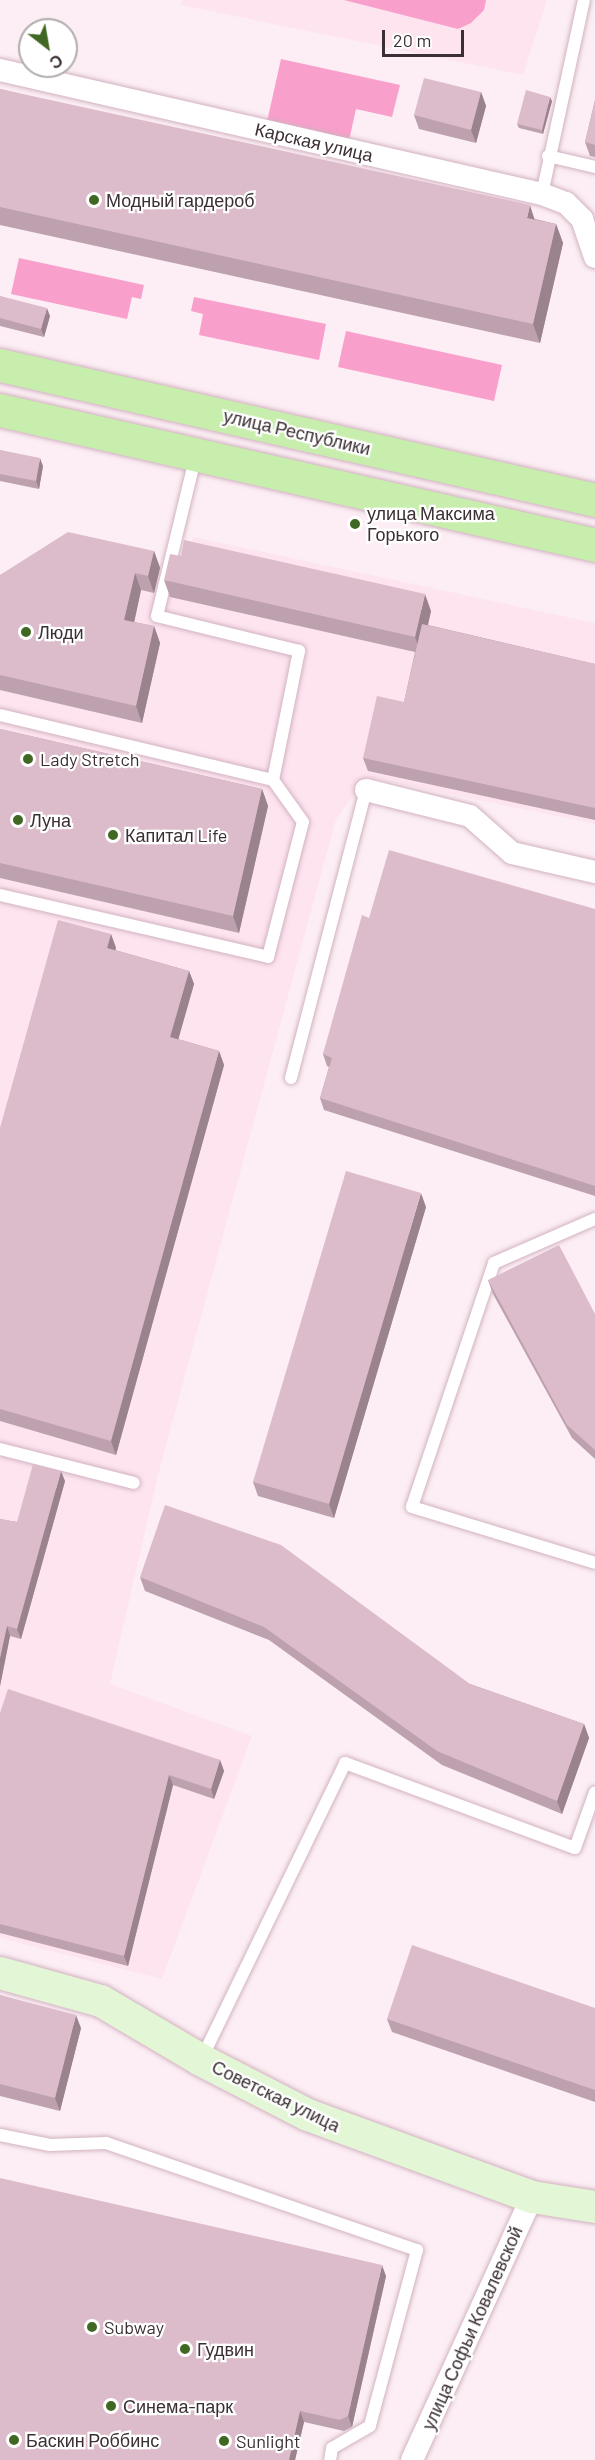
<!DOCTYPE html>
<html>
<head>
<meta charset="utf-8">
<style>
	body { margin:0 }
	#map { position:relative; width:595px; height:2460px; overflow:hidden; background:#fceef4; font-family:Barlow,sans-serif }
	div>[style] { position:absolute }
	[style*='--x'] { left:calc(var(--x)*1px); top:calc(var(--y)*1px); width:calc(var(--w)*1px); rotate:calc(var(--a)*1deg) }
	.built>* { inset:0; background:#fde4ef }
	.green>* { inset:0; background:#f99fcb }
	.roads { filter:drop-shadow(0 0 2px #d2b2c1) drop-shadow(0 0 2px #d2b2c1) }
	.lane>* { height:12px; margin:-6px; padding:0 6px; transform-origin:6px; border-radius:6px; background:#fff }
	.street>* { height:22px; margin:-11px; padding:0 11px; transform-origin:11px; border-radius:11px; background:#fff }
	.secondary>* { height:32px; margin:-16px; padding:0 16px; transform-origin:16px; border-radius:16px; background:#e3f7d6 }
	.primary>* { height:33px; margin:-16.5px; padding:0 16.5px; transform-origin:16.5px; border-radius:16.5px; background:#c7eeac }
	.wall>* { inset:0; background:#bda1ae }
	.shaded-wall>* { inset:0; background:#9a838d }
	.building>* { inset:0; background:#dcbbca }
	.dots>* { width:16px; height:16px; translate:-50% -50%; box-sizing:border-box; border:3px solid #fff; border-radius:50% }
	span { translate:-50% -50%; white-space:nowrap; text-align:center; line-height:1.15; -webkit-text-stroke:4.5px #fff; paint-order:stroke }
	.street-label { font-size:18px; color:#3b2f34 }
	.poi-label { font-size:18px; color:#3b2f34 }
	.left { translate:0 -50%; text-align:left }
	.north { position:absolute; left:18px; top:18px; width:60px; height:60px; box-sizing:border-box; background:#fff; border:2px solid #b1acae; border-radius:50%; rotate:149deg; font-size:16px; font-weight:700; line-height:24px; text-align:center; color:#3b2f34 }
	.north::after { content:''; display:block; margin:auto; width:21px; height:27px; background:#416823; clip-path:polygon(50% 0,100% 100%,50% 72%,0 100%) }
	.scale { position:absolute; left:382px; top:30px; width:82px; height:27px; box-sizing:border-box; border:3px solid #3b2f34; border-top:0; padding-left:8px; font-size:18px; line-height:21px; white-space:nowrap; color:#3b2f34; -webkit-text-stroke:4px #fff; paint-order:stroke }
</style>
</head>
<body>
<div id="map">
	<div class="built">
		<i style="clip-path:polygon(182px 0,547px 0,523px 75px,181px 5px)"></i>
		<i style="clip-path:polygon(193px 537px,595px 623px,595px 824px,367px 777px,336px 819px,158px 1475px,110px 1684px,252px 1736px,162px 1979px,0 1938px,0 590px,72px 546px,184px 568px)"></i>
	</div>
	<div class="green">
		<i style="clip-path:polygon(344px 0,486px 0,484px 10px,471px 23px,458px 29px)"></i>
		<i style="clip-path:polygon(281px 59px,400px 85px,392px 117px,356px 109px,348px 145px,266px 126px)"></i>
		<i style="clip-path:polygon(19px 258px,144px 285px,141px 299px,132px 297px,127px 319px,11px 294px)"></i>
		<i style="clip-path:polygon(194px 297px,326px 324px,319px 360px,199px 335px,203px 314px,191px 311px)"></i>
		<i style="clip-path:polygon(346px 331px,502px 365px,494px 401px,338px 367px)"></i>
	</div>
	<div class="roads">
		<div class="lane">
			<i style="--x:548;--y:156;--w:48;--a:13.2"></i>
			<i style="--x:542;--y:194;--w:198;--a:-77.8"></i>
			<i style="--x:0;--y:715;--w:281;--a:13.4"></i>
			<i style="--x:0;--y:895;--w:275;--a:13"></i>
			<i style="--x:268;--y:957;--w:139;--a:-75.5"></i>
			<i style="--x:303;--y:822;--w:52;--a:-125.5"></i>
			<i style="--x:273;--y:780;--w:132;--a:-78.6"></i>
			<i style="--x:299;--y:651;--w:146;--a:-166.2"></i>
			<i style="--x:157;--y:616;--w:166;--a:-76.4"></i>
			<i style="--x:291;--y:1078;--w:298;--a:-75.4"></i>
			<i style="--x:595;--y:1219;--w:110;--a:156.5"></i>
			<i style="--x:494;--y:1263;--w:257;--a:108.6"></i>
			<i style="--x:412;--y:1507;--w:191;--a:17"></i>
			<i style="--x:0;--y:1449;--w:138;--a:14.2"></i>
			<i style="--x:201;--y:2060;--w:330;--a:-64.1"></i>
			<i style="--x:345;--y:1763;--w:245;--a:20.3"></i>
			<i style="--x:575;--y:1848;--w:59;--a:-70.3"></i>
			<i style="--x:0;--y:2135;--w:51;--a:11.3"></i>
			<i style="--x:50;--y:2145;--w:56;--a:-2"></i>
			<i style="--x:106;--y:2143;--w:329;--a:19"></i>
			<i style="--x:417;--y:2250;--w:182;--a:105"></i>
			<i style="--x:370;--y:2426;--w:44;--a:149.9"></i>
			<i style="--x:332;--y:2448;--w:12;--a:99"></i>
		</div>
		<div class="street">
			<i style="--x:0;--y:70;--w:556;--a:12.89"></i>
			<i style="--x:542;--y:194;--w:26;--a:21"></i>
			<i style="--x:566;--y:203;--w:23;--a:45"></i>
			<i style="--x:582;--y:219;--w:40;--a:71.1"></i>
			<i style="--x:366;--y:790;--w:107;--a:14"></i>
			<i style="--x:470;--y:816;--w:56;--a:41.4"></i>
			<i style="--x:512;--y:853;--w:85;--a:12.9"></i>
			<i style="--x:412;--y:2460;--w:289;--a:-65.5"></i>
		</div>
		<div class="secondary">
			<i style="--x:0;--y:1973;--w:105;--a:15.5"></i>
			<i style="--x:101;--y:2001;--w:116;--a:30.5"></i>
			<i style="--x:201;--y:2060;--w:120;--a:27.2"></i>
			<i style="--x:308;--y:2115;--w:239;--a:20.1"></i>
			<i style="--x:532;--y:2197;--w:64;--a:9"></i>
		</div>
		<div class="primary">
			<i style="--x:0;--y:365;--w:610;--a:12.78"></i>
			<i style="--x:0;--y:410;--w:610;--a:12.78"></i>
		</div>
	</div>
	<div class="wall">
		<i style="clip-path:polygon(0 89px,556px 224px,563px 243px,540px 343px,0 225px)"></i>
		<i style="clip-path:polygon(481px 92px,486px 106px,476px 143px,419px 129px,414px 115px)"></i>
		<i style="clip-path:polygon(595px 100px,595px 157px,590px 156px,585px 142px)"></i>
		<i style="clip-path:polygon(552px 101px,543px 134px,519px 128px,517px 124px)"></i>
		<i style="clip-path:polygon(0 296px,50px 316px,44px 337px,0 326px)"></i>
		<i style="clip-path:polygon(0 450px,43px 466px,39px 489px,0 481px)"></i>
		<i style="clip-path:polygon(154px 551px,160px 568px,154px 593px,141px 590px,134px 622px,154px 626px,160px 643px,142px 723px,0 690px,0 575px)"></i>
		<i style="clip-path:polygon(164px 580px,431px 611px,428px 625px,595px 664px,595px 820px,368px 771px,363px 758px,404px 702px,415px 652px,170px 597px)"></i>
		<i style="clip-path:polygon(0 729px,262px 789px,268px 806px,239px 933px,0 878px)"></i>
		<i style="clip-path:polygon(595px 909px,595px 1196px,324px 1110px,320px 1098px,329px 1067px,327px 1066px,323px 1054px,369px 918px)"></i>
		<i style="clip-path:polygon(111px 934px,116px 948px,115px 950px,189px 971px,194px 984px,178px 1039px,219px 1051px,224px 1065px,116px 1455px,0 1421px,0 1128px)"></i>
		<i style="clip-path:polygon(426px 1207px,334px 1518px,258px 1496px,253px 1482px)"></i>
		<i style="clip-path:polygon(488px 1280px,595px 1314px,595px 1459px,572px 1438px,493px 1294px)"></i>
		<i style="clip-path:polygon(65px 1481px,21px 1639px,10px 1636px,0 1686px,0 1519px,17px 1522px)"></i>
		<i style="clip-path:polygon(140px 1577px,470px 1684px,584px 1724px,589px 1738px,562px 1814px,442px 1765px,269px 1640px,145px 1591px)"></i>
		<i style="clip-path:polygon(0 1713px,220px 1760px,224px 1771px,214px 1799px,173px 1785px,128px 1966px,0 1933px)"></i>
		<i style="clip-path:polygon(0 1995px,81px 2028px,60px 2111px,0 2096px)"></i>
		<i style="clip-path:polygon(595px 2008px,595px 2102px,392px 2032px,387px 2019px)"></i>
		<i style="clip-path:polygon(386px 2276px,352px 2427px,344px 2431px,304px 2422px,295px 2460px,0 2460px)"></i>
	</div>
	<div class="shaded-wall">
		<i style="clip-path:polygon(481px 92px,486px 106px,476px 143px,471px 130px)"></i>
		<i style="clip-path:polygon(550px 97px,552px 101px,543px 134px,542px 130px)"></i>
		<i style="clip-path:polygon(530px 205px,536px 224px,527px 218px)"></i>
		<i style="clip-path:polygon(556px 224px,563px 243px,540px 343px,533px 324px)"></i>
		<i style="clip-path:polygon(47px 308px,50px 316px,44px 337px,41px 329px)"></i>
		<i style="clip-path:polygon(40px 458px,43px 466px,39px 489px,36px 481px)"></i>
		<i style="clip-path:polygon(154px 551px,160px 568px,154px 593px,148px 576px)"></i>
		<i style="clip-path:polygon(135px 573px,141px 590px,131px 637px,124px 620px)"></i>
		<i style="clip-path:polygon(425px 594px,431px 611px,421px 654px,415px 637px)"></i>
		<i style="clip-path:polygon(154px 626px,160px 643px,142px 723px,136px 706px)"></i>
		<i style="clip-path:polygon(262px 789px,268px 806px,239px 933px,233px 916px)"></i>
		<i style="clip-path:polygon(111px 934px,116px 948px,112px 962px,107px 948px)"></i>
		<i style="clip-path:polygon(189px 971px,194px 984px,175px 1051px,170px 1037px)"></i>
		<i style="clip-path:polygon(219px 1051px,224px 1065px,116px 1455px,111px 1441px)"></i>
		<i style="clip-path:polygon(421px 1193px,426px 1207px,334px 1518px,329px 1504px)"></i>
		<i style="clip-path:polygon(61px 1471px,65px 1481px,21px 1639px,17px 1629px)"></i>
		<i style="clip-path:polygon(7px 1626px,10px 1636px,0 1686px,0 1658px)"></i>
		<i style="clip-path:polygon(584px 1724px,589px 1738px,562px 1814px,557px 1801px)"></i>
		<i style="clip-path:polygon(220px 1760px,224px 1771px,214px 1799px,211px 1789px)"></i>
		<i style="clip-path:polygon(169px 1775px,173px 1785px,128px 1966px,124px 1956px)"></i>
		<i style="clip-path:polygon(76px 2015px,81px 2028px,60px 2111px,55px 2098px)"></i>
		<i style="clip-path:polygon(382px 2265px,386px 2276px,352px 2427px,348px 2416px)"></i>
		<i style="clip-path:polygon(300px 2411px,304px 2422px,295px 2460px,289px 2460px)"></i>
	</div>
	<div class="building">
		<i style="clip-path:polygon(424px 78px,481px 92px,471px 130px,414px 115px)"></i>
		<i style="clip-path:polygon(0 89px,530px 205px,527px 218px,556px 224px,533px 324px,0 207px)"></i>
		<i style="clip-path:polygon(526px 90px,550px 97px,542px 130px,517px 124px)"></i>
		<i style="clip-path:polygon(595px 100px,595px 145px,585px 142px)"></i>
		<i style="clip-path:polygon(0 296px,47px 308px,41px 329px,0 318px)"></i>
		<i style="clip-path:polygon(0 450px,40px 458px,36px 481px,0 474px)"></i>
		<i style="clip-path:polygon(68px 532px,154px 551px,148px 576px,135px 573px,124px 620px,154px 626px,136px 706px,0 675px,0 575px)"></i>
		<i style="clip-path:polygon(184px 540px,425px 594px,415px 637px,164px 580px,170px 554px,181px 556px)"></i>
		<i style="clip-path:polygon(422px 624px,595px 664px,595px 808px,363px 758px,377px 696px,404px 702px)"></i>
		<i style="clip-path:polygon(0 729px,262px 789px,233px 916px,0 863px)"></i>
		<i style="clip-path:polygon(389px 850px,595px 909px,595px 1186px,320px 1098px,332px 1058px,323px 1054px,362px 915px,369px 918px)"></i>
		<i style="clip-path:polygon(58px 920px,111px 934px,107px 948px,189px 971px,170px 1037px,219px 1051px,111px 1441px,0 1409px,0 1128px)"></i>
		<i style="clip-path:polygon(346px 1171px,421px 1193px,329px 1504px,253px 1482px)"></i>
		<i style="clip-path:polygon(559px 1245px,595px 1314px,595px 1450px,567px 1425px,488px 1280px)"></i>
		<i style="clip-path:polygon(33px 1464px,61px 1471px,17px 1629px,7px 1626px,0 1658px,0 1519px,17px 1522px)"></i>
		<i style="clip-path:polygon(165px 1505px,281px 1545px,470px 1684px,584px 1724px,557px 1801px,437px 1751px,264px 1627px,140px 1577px)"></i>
		<i style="clip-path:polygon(8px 1689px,220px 1760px,211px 1789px,169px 1775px,124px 1956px,0 1924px,0 1713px)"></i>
		<i style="clip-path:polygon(412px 1945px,595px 2008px,595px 2090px,387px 2019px)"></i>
		<i style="clip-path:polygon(0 1995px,76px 2015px,55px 2098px,0 2084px)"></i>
		<i style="clip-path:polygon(0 2178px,382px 2265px,348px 2416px,340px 2420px,300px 2411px,289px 2460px,0 2460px)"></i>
	</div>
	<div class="dots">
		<i style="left:94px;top:200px;background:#416823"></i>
		<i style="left:355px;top:524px;background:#416823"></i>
		<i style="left:26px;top:632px;background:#416823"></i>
		<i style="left:28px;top:759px;background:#416823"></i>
		<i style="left:18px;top:820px;background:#416823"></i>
		<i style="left:113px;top:835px;background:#416823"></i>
		<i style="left:92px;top:2327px;background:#416823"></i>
		<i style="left:185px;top:2349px;background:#416823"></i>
		<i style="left:111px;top:2406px;background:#416823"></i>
		<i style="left:14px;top:2440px;background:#416823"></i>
		<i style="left:224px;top:2441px;background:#416823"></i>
	</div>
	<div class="street-label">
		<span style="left:314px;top:142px;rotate:13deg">Карская улица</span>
		<span style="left:297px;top:432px;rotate:13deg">улица Республики</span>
		<span style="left:276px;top:2096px;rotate:26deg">Советская улица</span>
		<span style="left:472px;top:2328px;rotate:-66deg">улица Софьи Ковалевской</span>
	</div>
	<div class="poi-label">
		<span class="left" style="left:106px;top:200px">Модный гардероб</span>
		<span class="left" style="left:367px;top:524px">улица Максима<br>Горького</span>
		<span class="left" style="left:38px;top:632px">Люди</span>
		<span class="left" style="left:40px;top:759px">Lady Stretch</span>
		<span class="left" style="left:30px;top:820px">Луна</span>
		<span class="left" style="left:125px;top:835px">Капитал Life</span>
		<span class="left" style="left:104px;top:2327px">Subway</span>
		<span class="left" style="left:197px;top:2349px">Гудвин</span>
		<span class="left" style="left:123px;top:2406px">Синема-парк</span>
		<span class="left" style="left:26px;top:2440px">Баскин Роббинс</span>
		<span class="left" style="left:236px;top:2441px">Sunlight</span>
	</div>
	<div class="north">С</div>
	<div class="scale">20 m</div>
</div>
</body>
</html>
